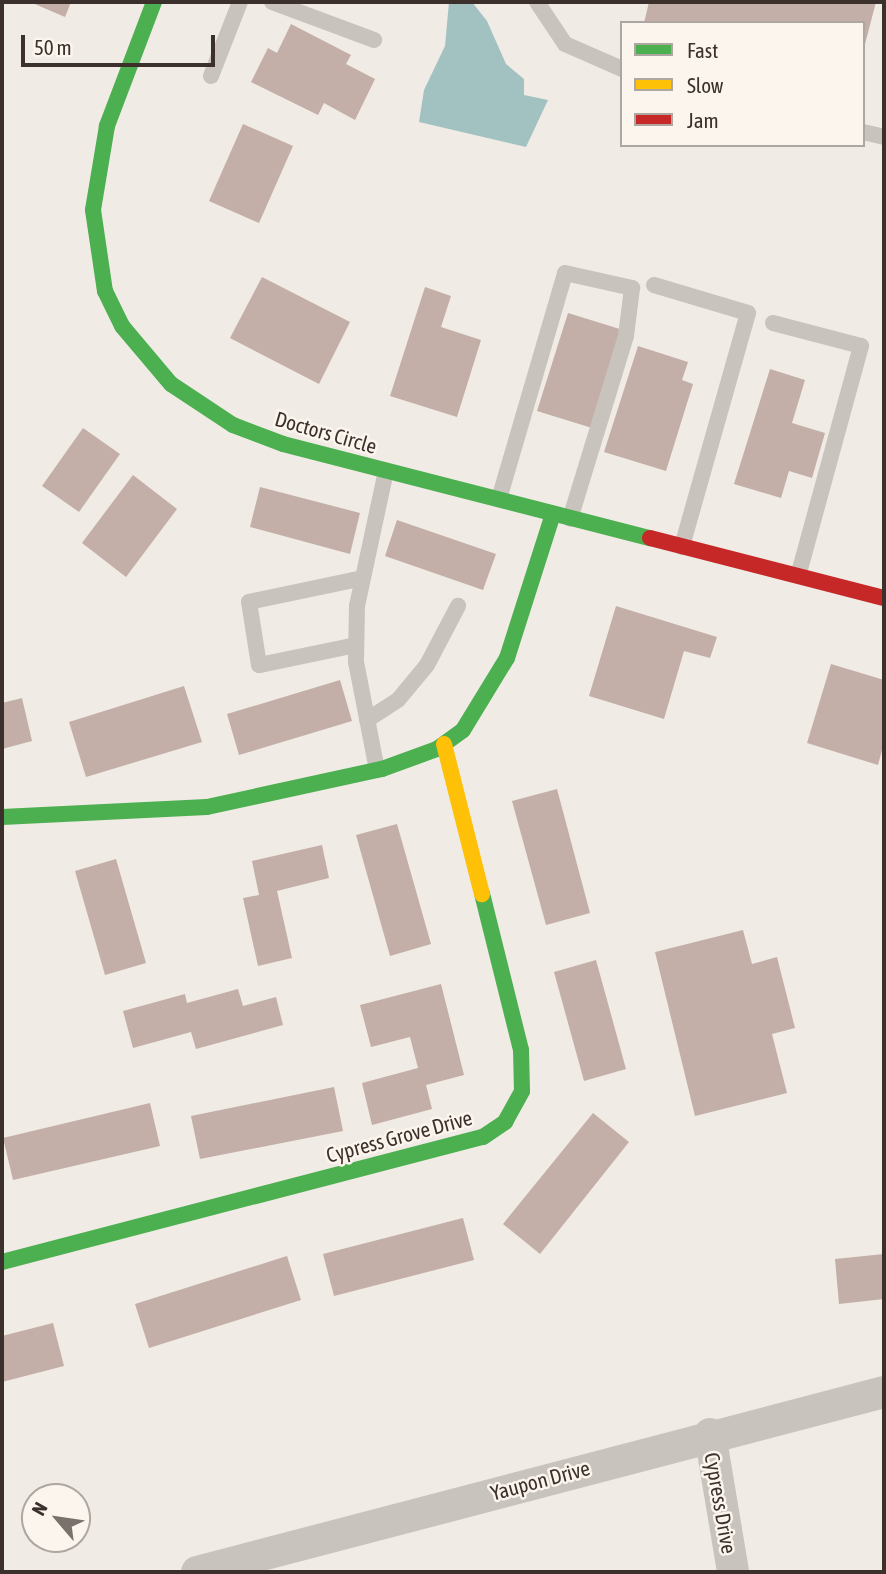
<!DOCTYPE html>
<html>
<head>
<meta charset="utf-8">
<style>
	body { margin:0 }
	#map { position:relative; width:886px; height:1574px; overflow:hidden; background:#f0ebe5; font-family:"Asap Condensed",sans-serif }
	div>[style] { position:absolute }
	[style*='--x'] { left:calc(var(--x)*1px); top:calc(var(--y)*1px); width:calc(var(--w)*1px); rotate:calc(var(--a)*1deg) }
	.water>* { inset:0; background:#a1c2c1 }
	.building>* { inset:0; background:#c3afa7 }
	.lane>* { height:16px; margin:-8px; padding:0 8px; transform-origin:8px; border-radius:8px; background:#c9c3be }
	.street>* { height:32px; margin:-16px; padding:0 16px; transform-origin:16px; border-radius:16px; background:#c9c3be }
	.fast>* { height:16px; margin:-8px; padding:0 8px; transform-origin:8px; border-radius:8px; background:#4caf50 }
	.slow>* { height:16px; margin:-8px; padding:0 8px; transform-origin:8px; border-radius:8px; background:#ffc107 }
	.jam>* { height:16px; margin:-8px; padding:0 8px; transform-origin:8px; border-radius:8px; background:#c62828 }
	span { translate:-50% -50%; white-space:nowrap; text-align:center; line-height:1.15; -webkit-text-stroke:5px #fbf5ee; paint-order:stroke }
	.street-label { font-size:21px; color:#3b302b }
	.frame { position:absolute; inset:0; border:4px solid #3b302b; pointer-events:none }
	.legend { position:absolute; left:620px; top:21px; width:245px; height:126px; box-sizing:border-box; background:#fbf5ee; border:2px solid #aea6a0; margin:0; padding:9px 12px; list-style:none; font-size:21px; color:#3b302b }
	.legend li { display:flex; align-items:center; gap:14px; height:35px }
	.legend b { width:35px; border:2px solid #aea6a0 }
	.north { position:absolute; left:21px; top:1483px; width:70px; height:70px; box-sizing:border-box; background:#fbf5ee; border:2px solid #aea6a0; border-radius:50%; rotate:299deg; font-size:19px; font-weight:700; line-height:28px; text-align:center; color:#3b302b }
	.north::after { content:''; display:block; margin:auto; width:24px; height:32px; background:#7a716c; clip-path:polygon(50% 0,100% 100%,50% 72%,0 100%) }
	.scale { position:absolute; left:21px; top:35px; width:194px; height:32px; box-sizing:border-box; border:4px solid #3b302b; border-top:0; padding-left:9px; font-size:21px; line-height:24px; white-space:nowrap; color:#3b302b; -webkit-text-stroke:5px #fbf5ee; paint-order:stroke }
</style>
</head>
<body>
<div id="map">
	<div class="water">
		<i style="clip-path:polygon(449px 2px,472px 2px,487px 21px,506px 64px,524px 79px,524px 95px,548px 100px,526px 147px,419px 122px,424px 90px,445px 46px)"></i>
	</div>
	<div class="building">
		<i style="clip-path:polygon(30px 2px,71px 2px,65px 17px)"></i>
		<i style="clip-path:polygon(649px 2px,876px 2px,864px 48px,863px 23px,644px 23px)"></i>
		<i style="clip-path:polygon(291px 24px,351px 55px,346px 64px,375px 79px,355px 120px,324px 103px,318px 115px,251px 82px,268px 48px,277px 53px)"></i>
		<i style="clip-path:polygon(243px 124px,293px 146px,259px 223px,209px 201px)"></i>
		<i style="clip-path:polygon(262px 277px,350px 322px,319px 384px,230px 338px)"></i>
		<i style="clip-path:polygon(425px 287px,451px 296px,441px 327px,481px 340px,457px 417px,390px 396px)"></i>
		<i style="clip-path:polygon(568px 313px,623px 330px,592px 428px,537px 411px)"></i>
		<i style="clip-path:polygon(638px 346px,688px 362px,682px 380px,693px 384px,666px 471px,604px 452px)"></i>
		<i style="clip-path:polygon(770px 369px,805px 380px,792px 423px,825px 433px,812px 478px,789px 471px,781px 498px,734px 484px)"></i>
		<i style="clip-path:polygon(83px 428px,120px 454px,79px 512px,42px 486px)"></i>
		<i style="clip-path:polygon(133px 475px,177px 509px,126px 577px,82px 543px)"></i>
		<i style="clip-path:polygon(260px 487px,360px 513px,350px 554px,250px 527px)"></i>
		<i style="clip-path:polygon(397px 520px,496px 554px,483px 590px,385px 556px)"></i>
		<i style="clip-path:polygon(616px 606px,717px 637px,710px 658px,684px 651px,664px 719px,589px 696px)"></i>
		<i style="clip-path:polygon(831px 664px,884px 680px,884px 743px,878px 765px,807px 743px)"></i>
		<i style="clip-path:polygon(340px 680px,352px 721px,239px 755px,227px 714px)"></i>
		<i style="clip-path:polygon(184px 686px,202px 742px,86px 777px,69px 722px)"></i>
		<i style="clip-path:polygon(22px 698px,32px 741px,2px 749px,2px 703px)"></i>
		<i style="clip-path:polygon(557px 789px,590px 913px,546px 925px,512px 801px)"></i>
		<i style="clip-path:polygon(397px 824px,431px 944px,390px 956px,356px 835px)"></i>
		<i style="clip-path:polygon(322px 845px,329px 878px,277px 891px,292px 958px,258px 966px,243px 898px,259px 895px,252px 861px)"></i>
		<i style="clip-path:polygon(116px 859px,146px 963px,105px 975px,75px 871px)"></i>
		<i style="clip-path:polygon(743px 930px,752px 964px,777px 957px,795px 1028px,772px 1034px,787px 1093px,695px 1116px,655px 952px)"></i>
		<i style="clip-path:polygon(596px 960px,626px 1069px,584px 1081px,554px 972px)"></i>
		<i style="clip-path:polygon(441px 984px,464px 1075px,426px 1085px,432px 1109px,372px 1125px,362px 1083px,418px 1068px,410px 1037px,371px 1047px,360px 1005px)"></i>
		<i style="clip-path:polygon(238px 989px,243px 1006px,276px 997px,283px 1025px,196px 1049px,191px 1032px,133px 1048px,123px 1011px,185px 994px,187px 1003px)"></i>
		<i style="clip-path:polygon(334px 1087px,343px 1131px,200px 1159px,191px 1116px)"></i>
		<i style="clip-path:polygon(150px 1103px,160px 1146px,13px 1180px,3px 1138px)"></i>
		<i style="clip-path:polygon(593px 1113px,629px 1142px,540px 1254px,503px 1224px)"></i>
		<i style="clip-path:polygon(463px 1218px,474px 1260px,334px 1296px,323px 1254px)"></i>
		<i style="clip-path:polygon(884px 1254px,884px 1299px,839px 1304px,835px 1259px)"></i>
		<i style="clip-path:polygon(287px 1256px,301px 1300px,149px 1348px,135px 1304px)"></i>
		<i style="clip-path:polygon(53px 1323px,64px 1366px,2px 1382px,2px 1336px)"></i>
	</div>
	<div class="lane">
		<i style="--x:272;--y:2;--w:109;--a:20.4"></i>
		<i style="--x:537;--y:2;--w:50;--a:56.3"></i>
		<i style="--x:565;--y:44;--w:62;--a:23.7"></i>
		<i style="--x:211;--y:76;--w:79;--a:-68.6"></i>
		<i style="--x:863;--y:132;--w:22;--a:13"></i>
		<i style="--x:654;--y:285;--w:98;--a:16.6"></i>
		<i style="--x:748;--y:313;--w:243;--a:105.8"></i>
		<i style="--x:773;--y:323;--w:91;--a:14.6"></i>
		<i style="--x:861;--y:346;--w:238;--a:105.3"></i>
		<i style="--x:499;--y:499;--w:235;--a:-73.7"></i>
		<i style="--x:565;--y:273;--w:69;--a:12.6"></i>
		<i style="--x:632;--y:288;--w:48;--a:97.1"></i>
		<i style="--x:626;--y:336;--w:191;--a:107"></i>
		<i style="--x:356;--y:645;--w:99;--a:168.3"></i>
		<i style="--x:259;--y:665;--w:64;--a:-99"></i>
		<i style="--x:249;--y:602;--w:116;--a:-11.9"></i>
		<i style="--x:367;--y:720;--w:37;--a:-33"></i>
		<i style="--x:398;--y:700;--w:45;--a:-50.4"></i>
		<i style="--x:427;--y:665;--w:67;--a:-62.3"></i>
		<i style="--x:377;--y:770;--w:110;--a:-101"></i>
		<i style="--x:356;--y:662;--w:56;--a:-89"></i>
		<i style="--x:357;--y:606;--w:138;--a:-77.9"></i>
	</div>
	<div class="street">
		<i style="--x:710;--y:1434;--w:140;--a:80.5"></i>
		<i style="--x:197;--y:1572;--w:710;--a:-14.68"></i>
	</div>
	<div class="fast">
		<i style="--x:154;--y:2;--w:133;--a:110.8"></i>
		<i style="--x:107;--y:126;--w:85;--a:99.5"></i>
		<i style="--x:93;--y:210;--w:82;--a:81.6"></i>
		<i style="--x:105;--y:291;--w:39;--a:64"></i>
		<i style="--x:122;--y:326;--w:76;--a:49.8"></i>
		<i style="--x:171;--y:384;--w:74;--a:33.5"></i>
		<i style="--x:233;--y:425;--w:53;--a:20.8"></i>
		<i style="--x:283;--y:444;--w:379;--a:14.4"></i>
		<i style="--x:2;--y:817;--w:205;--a:-2.8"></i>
		<i style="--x:207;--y:807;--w:179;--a:-12.3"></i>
		<i style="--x:382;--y:769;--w:59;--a:-20"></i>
		<i style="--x:437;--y:749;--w:32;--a:-36"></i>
		<i style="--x:463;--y:730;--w:84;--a:-58.6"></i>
		<i style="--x:507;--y:658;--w:151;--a:-72.3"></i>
		<i style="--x:2;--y:1262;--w:497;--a:-14.6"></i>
		<i style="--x:483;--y:1137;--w:27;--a:-34"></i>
		<i style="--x:505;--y:1122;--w:35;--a:-61"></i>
		<i style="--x:522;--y:1091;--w:41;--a:-91.4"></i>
		<i style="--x:521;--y:1050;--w:161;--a:-104"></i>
	</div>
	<div class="slow">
		<i style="--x:444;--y:744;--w:155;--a:75.8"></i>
	</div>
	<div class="jam">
		<i style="--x:650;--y:538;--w:242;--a:14.4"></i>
	</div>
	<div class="street-label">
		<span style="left:326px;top:432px;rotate:16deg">Doctors Circle</span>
		<span style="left:399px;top:1136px;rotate:-15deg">Cypress Grove Drive</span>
		<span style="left:540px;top:1480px;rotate:-15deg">Yaupon Drive</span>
		<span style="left:721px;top:1503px;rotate:80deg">Cypress Drive</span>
	</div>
	<div class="frame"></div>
	<ul class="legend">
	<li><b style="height:9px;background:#4caf50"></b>Fast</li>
	<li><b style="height:9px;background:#ffc107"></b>Slow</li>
	<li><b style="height:9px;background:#c62828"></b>Jam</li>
	</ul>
	<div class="north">N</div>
	<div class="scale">50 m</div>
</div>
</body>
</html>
